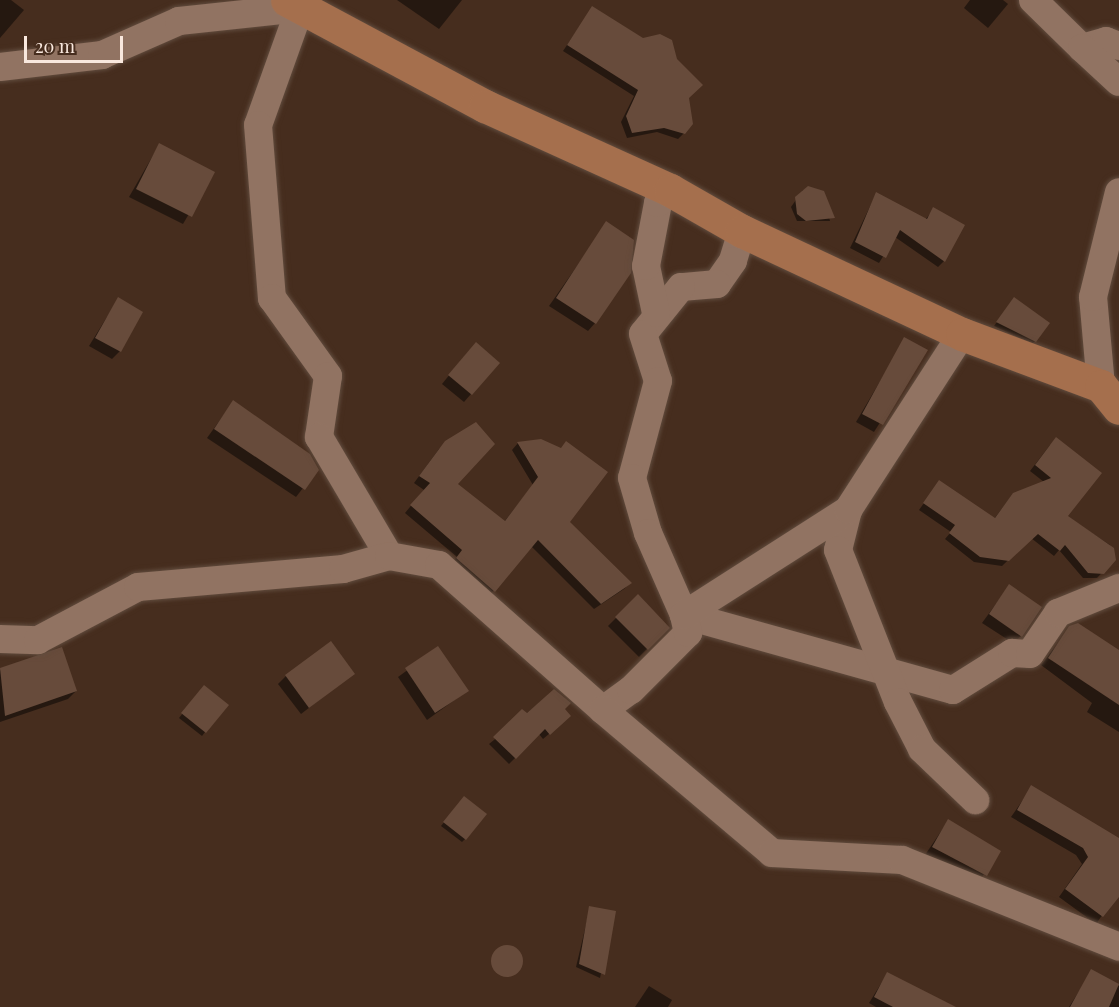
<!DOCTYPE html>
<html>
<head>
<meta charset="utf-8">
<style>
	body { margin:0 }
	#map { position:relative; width:1119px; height:1007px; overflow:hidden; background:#462d1e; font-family:"Playfair Display",serif }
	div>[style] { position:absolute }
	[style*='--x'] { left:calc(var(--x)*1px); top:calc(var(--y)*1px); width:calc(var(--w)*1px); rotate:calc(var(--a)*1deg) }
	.shadow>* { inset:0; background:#0007 }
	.building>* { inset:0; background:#674b3b }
	.round { border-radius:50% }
	.roads { filter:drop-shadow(0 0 2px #614c3e) drop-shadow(0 0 2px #614c3e) }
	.minor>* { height:28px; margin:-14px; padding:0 14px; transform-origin:14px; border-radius:14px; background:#917362 }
	.secondary>* { height:33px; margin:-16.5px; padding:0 16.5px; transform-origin:16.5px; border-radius:16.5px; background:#a56f4d }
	span { translate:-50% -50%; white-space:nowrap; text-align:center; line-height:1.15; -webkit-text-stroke:6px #462d1e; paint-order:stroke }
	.scale { position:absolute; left:24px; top:36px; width:99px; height:27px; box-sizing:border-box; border:3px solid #f9e8de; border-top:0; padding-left:8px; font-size:18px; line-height:21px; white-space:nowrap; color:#f9e8de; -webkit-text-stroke:4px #462d1e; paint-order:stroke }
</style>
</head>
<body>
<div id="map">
	<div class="shadow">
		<i style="clip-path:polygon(0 0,11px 0,24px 10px,0 38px)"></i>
		<i style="clip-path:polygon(397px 0,462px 0,439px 29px)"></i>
		<i style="clip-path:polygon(970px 0,1003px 0,1008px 4px,988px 28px,964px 8px)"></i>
		<i style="clip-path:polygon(592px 8px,687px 98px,684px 133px,678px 139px,657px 132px,627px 138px,621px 122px,634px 96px,563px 51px)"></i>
		<i style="clip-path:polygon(159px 145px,213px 173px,183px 224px,129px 197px)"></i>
		<i style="clip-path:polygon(803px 190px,823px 192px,830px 221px,797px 221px,791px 207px)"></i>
		<i style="clip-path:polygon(876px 194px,925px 220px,934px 209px,944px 261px,938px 267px,895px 237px,879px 263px,850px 248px)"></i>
		<i style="clip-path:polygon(607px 223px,595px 323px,588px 331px,549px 306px)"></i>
		<i style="clip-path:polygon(118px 299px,120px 351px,112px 359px,89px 346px)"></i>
		<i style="clip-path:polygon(1014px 299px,1035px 341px,1032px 344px,994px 326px)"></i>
		<i style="clip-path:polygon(905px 339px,926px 350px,874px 432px,856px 422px)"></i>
		<i style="clip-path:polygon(468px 352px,471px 394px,464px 402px,442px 384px)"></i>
		<i style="clip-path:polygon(233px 402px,317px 470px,296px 497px,207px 438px)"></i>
		<i style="clip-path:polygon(476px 424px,494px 444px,456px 484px,504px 522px,533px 485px,512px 450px,518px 443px,568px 522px,630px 583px,624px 589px,594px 609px,531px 546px,487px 598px,450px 565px,457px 557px,405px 513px,424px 490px,414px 483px,439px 449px)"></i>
		<i style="clip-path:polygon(1050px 445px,1066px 516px,1110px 545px,1114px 560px,1097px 578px,1083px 578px,1059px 550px,1054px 556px,1031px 538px,1002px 566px,974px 562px,945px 539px,951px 532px,919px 510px,939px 482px,994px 519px,1013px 494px,1044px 482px,1030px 471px)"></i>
		<i style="clip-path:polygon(1009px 586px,1021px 636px,1013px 643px,982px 623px)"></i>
		<i style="clip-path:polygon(638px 596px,668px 628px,639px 657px,608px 626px)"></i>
		<i style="clip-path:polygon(1070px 628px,1119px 652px,1119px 732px,1087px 712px,1092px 703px,1041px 665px)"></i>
		<i style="clip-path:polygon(438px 648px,467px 691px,427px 720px,398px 677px)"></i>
		<i style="clip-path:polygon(61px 649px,76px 691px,68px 699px,0 722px,0 670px)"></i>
		<i style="clip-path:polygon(353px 674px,301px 714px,278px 684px,286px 676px)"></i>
		<i style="clip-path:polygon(201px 690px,205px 732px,202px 736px,179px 718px)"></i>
		<i style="clip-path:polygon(554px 691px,563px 722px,543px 739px,539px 734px,509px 764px,489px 744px)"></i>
		<i style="clip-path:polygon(1032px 787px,1119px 840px,1119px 891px,1096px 924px,1059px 897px,1082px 864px,1076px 855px,1011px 817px)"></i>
		<i style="clip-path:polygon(461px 801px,465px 839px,462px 842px,441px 826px)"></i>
		<i style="clip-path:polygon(948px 821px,999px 851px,978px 883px,925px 855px)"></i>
		<i style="clip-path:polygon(590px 908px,614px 912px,600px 978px,576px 967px)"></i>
		<i style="clip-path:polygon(1092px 971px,1119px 986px,1119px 1007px,1069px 1007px)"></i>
		<i style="clip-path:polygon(887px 974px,955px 1007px,876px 1007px,869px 1003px)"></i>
		<i style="clip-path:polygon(649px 986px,672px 1000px,668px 1007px,635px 1007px)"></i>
	</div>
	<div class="building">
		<i style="clip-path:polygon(592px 6px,643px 38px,660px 34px,672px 40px,677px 59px,703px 85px,689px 98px,693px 124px,685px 134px,664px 128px,632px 133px,626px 116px,638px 90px,567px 45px)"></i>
		<i style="clip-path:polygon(159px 143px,215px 172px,192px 217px,136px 189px)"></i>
		<i style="clip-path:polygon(808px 186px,824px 191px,835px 218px,806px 221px,797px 214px,795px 197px)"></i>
		<i style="clip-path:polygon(876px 192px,927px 219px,933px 207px,965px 225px,945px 262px,900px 230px,886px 258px,855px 242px)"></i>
		<i style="clip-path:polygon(606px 221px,634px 240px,631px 273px,596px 324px,556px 298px)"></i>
		<i style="clip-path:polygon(118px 297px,143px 312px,121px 352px,95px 338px)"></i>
		<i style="clip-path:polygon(1014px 297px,1050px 323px,1036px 342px,996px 322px)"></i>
		<i style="clip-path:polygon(904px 337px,928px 350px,883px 425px,862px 414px)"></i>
		<i style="clip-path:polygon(476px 342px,500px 363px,472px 395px,448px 375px)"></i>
		<i style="clip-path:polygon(233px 400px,310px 454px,319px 470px,305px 490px,214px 429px)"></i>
		<i style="clip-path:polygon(476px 422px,495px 444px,458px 484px,505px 521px,538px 477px,517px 442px,541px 439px,561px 448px,566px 441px,608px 472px,570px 522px,632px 583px,601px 604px,538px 540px,495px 592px,456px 558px,462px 550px,410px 505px,430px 483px,419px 476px,445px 441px)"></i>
		<i style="clip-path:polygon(1056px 437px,1102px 473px,1068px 516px,1114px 548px,1116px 560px,1104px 574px,1088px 573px,1065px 545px,1060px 551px,1038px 534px,1009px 561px,980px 557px,949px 533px,955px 525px,923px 503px,939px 480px,995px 518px,1013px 493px,1051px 478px,1035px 465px)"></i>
		<i style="clip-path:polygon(1009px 584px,1042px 607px,1022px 637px,989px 614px)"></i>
		<i style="clip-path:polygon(638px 594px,670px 628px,648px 650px,615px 617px)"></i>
		<i style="clip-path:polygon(1078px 623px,1119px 650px,1119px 705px,1048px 658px,1069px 626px)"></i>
		<i style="clip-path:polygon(331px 641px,355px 674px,309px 708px,285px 675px)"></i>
		<i style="clip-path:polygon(438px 646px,469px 691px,435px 713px,405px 668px)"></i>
		<i style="clip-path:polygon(62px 647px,77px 691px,5px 716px,0 668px)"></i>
		<i style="clip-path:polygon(204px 685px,229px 705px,206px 733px,181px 713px)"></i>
		<i style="clip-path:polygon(554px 689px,571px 703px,565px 709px,571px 716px,550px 735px,545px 729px,516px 759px,493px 737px,522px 709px,527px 713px)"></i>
		<i style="clip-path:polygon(1031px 785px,1119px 838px,1119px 897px,1103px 917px,1065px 889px,1088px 857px,1083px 848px,1017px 810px)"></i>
		<i style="clip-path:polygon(464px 796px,487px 814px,466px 840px,443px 822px)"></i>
		<i style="clip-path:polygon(948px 819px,1001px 851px,987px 876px,932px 847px)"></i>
		<i style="clip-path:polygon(589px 906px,616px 911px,605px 975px,579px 964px)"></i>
		<i class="round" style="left:491px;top:945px;width:32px;height:32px"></i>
		<i style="clip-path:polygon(1091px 969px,1119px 984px,1109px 1007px,1070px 1007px)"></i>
		<i style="clip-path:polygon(887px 972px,956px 1007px,893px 1007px,874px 997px)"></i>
	</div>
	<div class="roads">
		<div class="minor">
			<i style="--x:1033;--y:0;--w:69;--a:44.4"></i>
			<i style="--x:1082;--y:48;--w:25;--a:-16"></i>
			<i style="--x:1106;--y:41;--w:14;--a:21"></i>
			<i style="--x:1082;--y:48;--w:50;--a:42.6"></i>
			<i style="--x:0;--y:67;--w:103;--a:-6.7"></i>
			<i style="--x:102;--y:55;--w:84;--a:-23.8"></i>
			<i style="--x:179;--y:21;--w:122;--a:-6.1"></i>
			<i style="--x:300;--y:8;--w:124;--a:109.7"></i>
			<i style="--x:258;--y:125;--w:174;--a:85.4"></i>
			<i style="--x:272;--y:298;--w:96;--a:54.3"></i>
			<i style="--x:328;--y:376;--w:62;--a:98.4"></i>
			<i style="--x:319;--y:437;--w:138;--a:59.5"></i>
			<i style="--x:742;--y:231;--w:31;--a:107"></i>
			<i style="--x:733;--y:261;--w:28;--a:125"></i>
			<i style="--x:717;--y:284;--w:36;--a:175"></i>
			<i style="--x:681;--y:287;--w:60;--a:129"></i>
			<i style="--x:643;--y:334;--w:49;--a:72.3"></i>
			<i style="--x:658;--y:381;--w:100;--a:105"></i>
			<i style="--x:632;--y:478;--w:57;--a:73.8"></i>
			<i style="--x:648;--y:533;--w:90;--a:66.3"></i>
			<i style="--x:684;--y:615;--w:279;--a:15.6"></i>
			<i style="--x:953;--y:690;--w:70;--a:-32.1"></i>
			<i style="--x:1012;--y:653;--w:18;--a:3"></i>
			<i style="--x:1030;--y:654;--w:50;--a:-55.7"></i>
			<i style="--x:1058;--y:613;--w:66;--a:-22.3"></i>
			<i style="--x:656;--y:313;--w:48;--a:-102"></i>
			<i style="--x:646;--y:266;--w:64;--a:-79.2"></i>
			<i style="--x:658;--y:203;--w:18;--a:-47"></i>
			<i style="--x:1101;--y:386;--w:89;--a:-95.1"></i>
			<i style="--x:1093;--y:297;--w:108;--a:-76.1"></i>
			<i style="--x:848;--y:510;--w:41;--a:104"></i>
			<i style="--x:838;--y:550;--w:163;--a:68.5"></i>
			<i style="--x:898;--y:702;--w:53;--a:62.9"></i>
			<i style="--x:922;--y:749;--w:74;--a:43.9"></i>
			<i style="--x:0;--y:639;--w:38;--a:2"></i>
			<i style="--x:38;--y:640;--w:113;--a:-27.9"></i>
			<i style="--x:138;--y:587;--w:206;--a:-5"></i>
			<i style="--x:343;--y:569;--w:48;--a:-15.8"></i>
			<i style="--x:389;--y:556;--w:51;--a:10.2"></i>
			<i style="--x:439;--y:565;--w:219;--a:41.5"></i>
			<i style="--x:603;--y:710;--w:34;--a:-36"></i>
			<i style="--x:631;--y:690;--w:81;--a:-45"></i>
			<i style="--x:688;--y:633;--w:18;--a:-103"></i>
			<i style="--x:684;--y:615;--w:195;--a:-32.6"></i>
			<i style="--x:848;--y:510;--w:210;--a:-57.1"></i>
			<i style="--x:603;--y:710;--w:221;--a:40.2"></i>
			<i style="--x:772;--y:853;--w:130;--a:3.1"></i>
			<i style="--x:902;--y:860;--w:234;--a:21.8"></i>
		</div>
		<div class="secondary">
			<i style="--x:287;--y:0;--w:225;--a:28.2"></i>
			<i style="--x:485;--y:106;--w:203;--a:24.4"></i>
			<i style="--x:670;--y:190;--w:83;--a:29.7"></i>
			<i style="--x:742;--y:231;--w:243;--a:25.1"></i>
			<i style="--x:962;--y:334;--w:148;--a:20.5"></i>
			<i style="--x:1101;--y:386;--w:28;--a:51"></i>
		</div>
	</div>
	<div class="scale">20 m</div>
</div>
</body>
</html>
